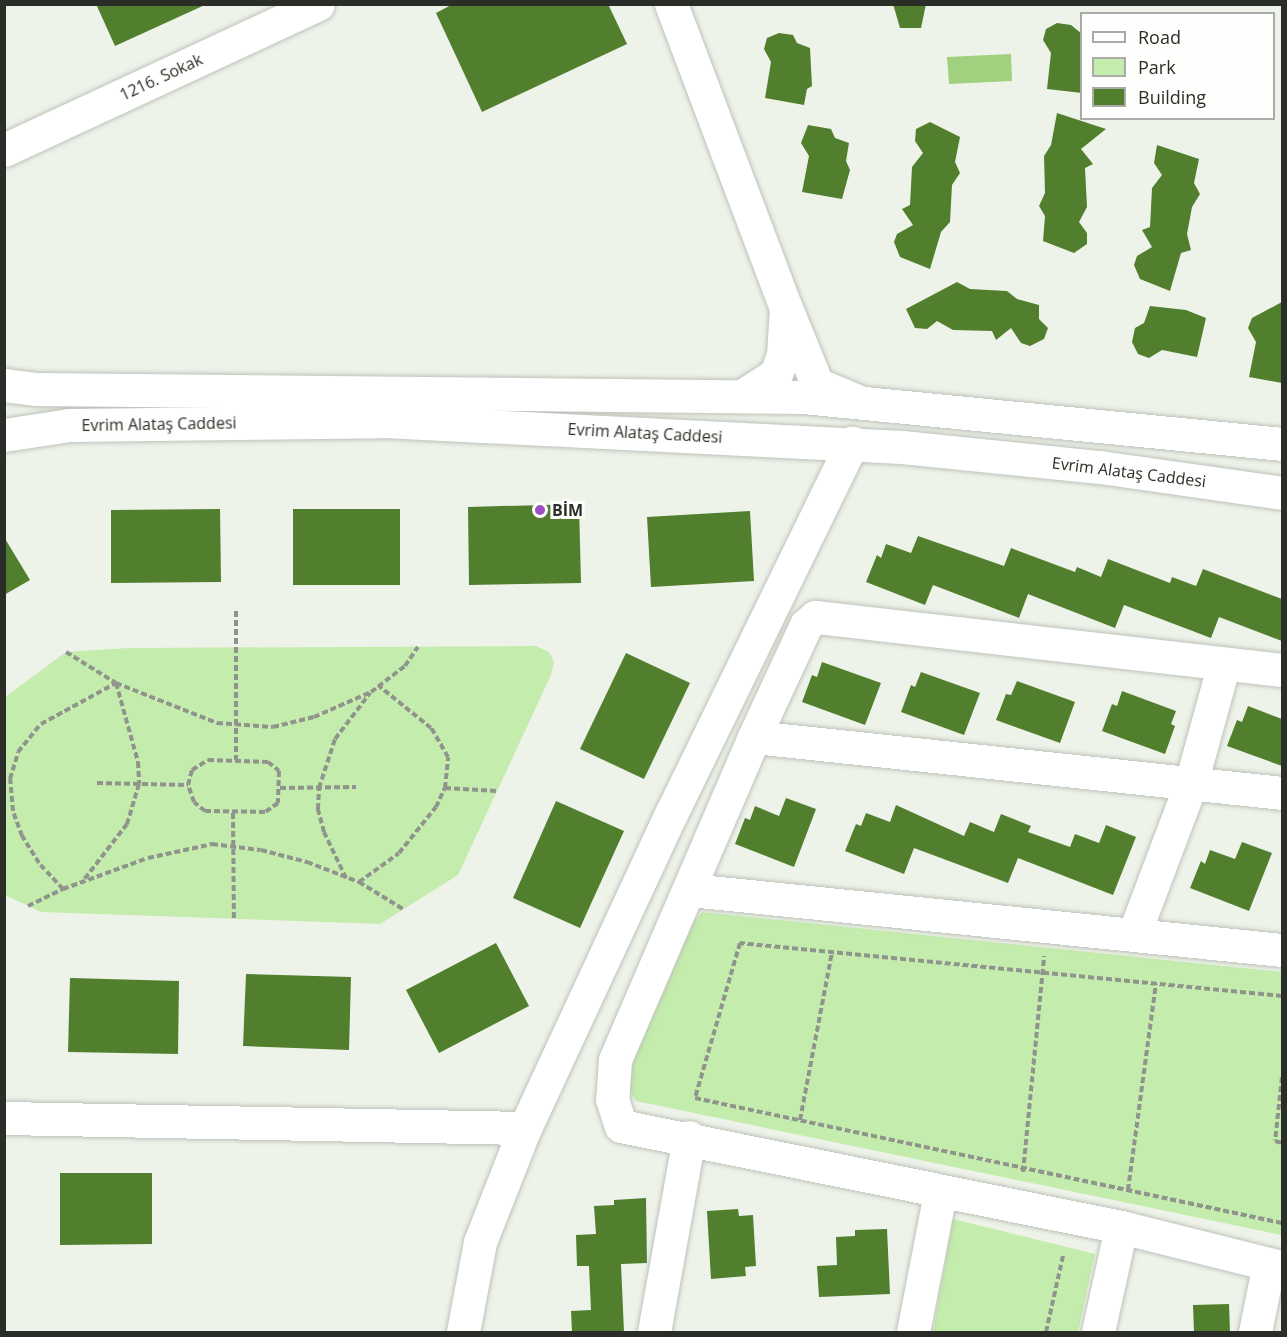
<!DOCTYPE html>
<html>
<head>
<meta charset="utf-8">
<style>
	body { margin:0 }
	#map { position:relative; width:1287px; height:1337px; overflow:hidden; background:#eef3ea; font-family:"Open Sans",sans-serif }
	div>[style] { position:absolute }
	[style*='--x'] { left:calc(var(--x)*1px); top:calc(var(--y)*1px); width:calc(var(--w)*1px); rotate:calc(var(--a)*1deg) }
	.green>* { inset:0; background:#c4ecac }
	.water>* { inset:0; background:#9fd17e }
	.building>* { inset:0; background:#517f2e }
	.path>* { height:4px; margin-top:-2px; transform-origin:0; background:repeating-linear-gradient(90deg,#90948d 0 6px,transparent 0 9px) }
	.roads { filter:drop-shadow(0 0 2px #bdc3ba) drop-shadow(0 0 2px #bdc3ba) }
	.minor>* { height:33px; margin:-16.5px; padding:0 16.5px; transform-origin:16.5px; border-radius:16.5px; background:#fff }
	.major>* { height:33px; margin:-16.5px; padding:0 16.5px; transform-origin:16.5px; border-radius:16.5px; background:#fff }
	.dots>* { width:16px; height:16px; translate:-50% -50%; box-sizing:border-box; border:3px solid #fefffd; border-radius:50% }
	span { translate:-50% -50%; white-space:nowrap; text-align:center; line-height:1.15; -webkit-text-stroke:6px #fefffd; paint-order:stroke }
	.street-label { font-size:16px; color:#2b2d29 }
	.poi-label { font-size:16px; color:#2b2d29; font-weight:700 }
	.left { translate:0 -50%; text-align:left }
	.frame { position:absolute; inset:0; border:6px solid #2b2d29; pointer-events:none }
	.legend { position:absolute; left:1080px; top:12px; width:195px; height:108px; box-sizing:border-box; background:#fefffd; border:2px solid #aaaba8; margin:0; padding:8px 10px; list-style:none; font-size:18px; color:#2b2d29 }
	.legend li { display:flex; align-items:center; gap:12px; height:30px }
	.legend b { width:30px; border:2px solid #aaaba8 }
</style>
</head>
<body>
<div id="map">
	<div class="green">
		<i style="clip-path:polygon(536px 646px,549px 652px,554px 662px,551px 675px,458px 875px,380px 924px,41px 912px,5px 895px,5px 697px,66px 652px,128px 648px)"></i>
		<i style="clip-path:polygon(702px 912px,1282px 972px,1282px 1235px,636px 1101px,624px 1082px,687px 930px)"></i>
		<i style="clip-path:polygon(953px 1219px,1095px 1254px,1078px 1332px,933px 1332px)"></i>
	</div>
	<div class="water">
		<i style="clip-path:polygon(1011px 54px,1012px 81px,949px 84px,947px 57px)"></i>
	</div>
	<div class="building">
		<i style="clip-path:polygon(96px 4px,207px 4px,115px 46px)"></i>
		<i style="clip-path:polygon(453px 4px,608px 4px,627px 44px,482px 112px,436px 13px)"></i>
		<i style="clip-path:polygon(893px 4px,926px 4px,921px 28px,900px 28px)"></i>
		<i style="clip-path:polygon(1057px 23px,1071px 25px,1082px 34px,1082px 93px,1047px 89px,1051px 53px,1043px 40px,1046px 29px)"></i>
		<i style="clip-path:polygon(779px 33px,793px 35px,797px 43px,810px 48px,812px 86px,807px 89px,804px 105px,765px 98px,771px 62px,764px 49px,767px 38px)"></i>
		<i style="clip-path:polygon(1057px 113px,1106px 129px,1081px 149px,1093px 164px,1085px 168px,1087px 207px,1079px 222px,1087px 233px,1087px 244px,1074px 253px,1043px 241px,1045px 216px,1039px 206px,1045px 193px,1044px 156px,1051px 145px)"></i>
		<i style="clip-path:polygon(930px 122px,960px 137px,955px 162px,960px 173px,952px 185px,950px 222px,941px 232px,930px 269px,900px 257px,894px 242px,897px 234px,913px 225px,902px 209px,910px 205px,912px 167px,923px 153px,915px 141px,916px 129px)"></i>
		<i style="clip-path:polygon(808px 125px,831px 129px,835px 138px,849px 143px,846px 161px,850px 170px,842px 199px,802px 192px,809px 156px,801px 143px)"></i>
		<i style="clip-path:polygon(1157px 145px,1199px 159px,1194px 183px,1200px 194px,1192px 207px,1187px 234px,1191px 250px,1181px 253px,1170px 291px,1140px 279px,1134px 265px,1137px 256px,1152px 247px,1142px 230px,1150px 227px,1152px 188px,1162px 175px,1154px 163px)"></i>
		<i style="clip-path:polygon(957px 282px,970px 289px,1007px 291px,1017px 299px,1039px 305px,1039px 319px,1048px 328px,1044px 339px,1030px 346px,1021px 343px,1011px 328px,996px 340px,992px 331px,953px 330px,937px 321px,927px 329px,915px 328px,906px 309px)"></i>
		<i style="clip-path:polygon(1282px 302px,1282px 383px,1249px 377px,1256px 342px,1248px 328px,1252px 318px)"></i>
		<i style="clip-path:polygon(1150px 306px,1186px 310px,1206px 318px,1197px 357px,1162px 350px,1149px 358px,1138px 354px,1132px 342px,1135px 328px,1144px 323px)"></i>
		<i style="clip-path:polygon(579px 504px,581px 583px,469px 585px,468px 507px)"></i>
		<i style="clip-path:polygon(220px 509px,221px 582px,111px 583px,111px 510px)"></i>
		<i style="clip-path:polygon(293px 509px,400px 509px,400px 585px,293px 585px)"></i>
		<i style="clip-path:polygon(750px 511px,754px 581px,651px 587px,647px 517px)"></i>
		<i style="clip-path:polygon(918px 536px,1004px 566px,1011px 548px,1075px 572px,1077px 567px,1101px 577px,1108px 559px,1170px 583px,1172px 577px,1196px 586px,1203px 569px,1282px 599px,1282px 641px,1219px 617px,1211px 638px,1124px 605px,1115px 628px,1028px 594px,1019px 618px,933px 585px,925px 605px,866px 582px,877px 555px,881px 558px,886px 544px,911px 553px)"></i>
		<i style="clip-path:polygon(4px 537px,30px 580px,4px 595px)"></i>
		<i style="clip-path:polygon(626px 653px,690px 683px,644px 779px,580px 749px)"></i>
		<i style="clip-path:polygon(822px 662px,881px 683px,865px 725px,802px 702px,812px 675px,817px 677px)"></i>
		<i style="clip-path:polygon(921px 672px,980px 693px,964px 735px,901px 712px,911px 685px,915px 687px)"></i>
		<i style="clip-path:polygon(1017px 681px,1075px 702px,1060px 743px,996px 720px,1006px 694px,1011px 695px)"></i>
		<i style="clip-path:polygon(1122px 691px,1176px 711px,1171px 724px,1175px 726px,1165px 754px,1102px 731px,1112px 704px,1117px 706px)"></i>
		<i style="clip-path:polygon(1248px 706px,1282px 719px,1282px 766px,1227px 746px,1237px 720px,1242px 722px)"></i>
		<i style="clip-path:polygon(786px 798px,816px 809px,794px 867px,735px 844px,745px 818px,750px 820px,755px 806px,779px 816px)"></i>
		<i style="clip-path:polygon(556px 801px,624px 831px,580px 928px,513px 898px)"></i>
		<i style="clip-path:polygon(896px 805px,964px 836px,970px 822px,994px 832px,1001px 814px,1031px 826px,1028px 832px,1070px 847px,1075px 834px,1099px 843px,1106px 825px,1136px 837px,1113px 895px,1018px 858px,1008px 883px,914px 848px,904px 874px,845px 851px,856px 824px,861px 826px,866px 813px,890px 822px)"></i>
		<i style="clip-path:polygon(1242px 842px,1272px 853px,1249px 911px,1190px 888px,1201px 861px,1205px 864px,1210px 850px,1235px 859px)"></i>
		<i style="clip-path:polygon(496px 943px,529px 1006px,439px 1053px,406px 990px)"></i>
		<i style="clip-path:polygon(246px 974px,351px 977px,349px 1050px,243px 1046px)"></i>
		<i style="clip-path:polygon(70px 978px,179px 981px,178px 1054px,68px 1052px)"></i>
		<i style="clip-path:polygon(60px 1173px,152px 1173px,152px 1244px,60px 1245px)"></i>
		<i style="clip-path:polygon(646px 1198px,647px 1263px,621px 1264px,624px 1332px,572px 1332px,571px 1311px,591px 1310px,589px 1266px,577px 1266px,576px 1235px,596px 1234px,594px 1206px,614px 1205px,614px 1200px)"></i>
		<i style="clip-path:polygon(738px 1209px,739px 1216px,753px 1215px,756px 1266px,745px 1267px,746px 1276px,711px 1279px,707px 1211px)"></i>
		<i style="clip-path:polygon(887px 1229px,890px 1294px,819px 1297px,817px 1266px,837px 1265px,836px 1237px,855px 1236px,855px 1230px)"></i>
		<i style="clip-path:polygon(1229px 1304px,1230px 1332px,1194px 1332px,1193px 1305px)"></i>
	</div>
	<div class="path">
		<i style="--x:236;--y:611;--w:149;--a:90"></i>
		<i style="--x:66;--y:652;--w:59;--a:31.8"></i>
		<i style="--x:116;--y:683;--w:109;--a:21.6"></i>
		<i style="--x:217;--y:723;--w:56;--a:4.1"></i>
		<i style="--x:273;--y:727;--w:42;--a:-13.7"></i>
		<i style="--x:314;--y:717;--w:62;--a:-23.7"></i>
		<i style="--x:371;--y:692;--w:43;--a:-37.4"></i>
		<i style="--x:405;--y:666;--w:23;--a:-56"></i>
		<i style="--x:208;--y:760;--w:60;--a:1.9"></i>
		<i style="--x:268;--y:762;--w:14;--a:39"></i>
		<i style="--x:279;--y:771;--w:32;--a:92"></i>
		<i style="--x:278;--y:803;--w:16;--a:145"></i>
		<i style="--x:265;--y:812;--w:60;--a:-179"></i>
		<i style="--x:205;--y:811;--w:14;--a:-141"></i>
		<i style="--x:194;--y:802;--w:18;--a:-109"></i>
		<i style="--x:188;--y:785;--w:16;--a:-75"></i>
		<i style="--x:192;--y:770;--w:19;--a:-32"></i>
		<i style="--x:97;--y:783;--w:91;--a:1.3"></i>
		<i style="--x:280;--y:788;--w:76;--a:-0.8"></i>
		<i style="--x:445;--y:788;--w:52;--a:3.3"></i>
		<i style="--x:233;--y:813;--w:105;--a:89.5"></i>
		<i style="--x:346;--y:878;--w:51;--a:-115.6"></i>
		<i style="--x:324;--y:832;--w:24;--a:-105"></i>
		<i style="--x:318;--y:809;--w:21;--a:-87"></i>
		<i style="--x:319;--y:788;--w:52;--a:-71.9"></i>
		<i style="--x:335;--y:739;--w:58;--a:-52.7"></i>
		<i style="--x:359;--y:882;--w:49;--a:-35.9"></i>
		<i style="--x:399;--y:853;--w:59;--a:-51.2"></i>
		<i style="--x:436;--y:807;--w:21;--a:-65"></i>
		<i style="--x:445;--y:788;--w:31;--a:-84"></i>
		<i style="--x:448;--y:757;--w:34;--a:-120"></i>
		<i style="--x:431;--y:728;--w:67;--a:-141.1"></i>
		<i style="--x:63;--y:889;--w:35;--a:-133"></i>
		<i style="--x:39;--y:863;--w:32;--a:-122"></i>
		<i style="--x:22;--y:836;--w:27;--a:-110"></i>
		<i style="--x:13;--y:811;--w:32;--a:-95"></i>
		<i style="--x:10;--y:779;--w:28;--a:-73"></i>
		<i style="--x:18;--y:752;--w:36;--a:-51"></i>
		<i style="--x:41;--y:724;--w:85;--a:-28.7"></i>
		<i style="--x:116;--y:683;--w:82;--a:74.4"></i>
		<i style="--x:138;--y:762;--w:22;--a:87"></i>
		<i style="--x:139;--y:784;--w:42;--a:106.7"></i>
		<i style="--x:127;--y:824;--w:72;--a:127.7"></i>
		<i style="--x:28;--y:906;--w:39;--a:-26"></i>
		<i style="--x:63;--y:889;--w:90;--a:-20"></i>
		<i style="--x:148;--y:858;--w:66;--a:-12.3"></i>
		<i style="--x:212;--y:844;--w:49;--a:7"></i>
		<i style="--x:261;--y:850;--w:48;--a:14.6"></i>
		<i style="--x:307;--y:862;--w:56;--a:21"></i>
		<i style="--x:359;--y:882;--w:52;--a:31.5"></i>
		<i style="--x:1282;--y:996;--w:545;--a:-174.42"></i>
		<i style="--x:740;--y:943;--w:161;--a:106.2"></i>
		<i style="--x:695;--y:1098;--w:600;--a:12.02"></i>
		<i style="--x:1282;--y:1077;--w:64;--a:96.2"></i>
		<i style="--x:1275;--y:1141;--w:7;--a:16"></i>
		<i style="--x:800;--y:1120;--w:171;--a:-79.2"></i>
		<i style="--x:1023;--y:1172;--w:217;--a:-84.4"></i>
		<i style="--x:1128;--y:1190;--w:208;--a:-82.3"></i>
		<i style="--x:1046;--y:1332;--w:78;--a:-77.4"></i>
	</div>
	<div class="roads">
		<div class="minor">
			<i style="--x:671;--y:4;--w:325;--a:69.3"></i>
			<i style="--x:4;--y:150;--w:346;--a:-24.9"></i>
			<i style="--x:742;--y:396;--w:40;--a:-32.9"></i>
			<i style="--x:776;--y:374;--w:20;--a:-70"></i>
			<i style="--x:783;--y:355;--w:47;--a:-86.3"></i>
			<i style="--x:786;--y:308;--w:82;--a:67.8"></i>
			<i style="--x:817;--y:384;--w:41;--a:22.8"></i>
			<i style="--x:1282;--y:670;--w:470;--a:-173.5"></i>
			<i style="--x:815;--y:617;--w:12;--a:138"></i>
			<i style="--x:806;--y:625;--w:123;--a:114.9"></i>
			<i style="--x:754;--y:737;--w:352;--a:113.3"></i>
			<i style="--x:615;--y:1060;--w:39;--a:94"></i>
			<i style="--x:612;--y:1099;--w:28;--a:72"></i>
			<i style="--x:621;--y:1126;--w:510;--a:11.42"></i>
			<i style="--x:1121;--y:1227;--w:166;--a:14"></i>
			<i style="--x:754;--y:737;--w:531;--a:6.05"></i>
			<i style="--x:690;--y:890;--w:595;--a:5.79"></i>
			<i style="--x:1134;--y:934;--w:161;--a:-69.3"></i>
			<i style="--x:1191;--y:783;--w:124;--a:-74.6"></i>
			<i style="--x:4;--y:1118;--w:521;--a:1.1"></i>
			<i style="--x:463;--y:1332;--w:92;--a:-79.3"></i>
			<i style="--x:480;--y:1242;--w:123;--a:-68.5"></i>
			<i style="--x:525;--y:1128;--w:349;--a:-65.1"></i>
			<i style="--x:672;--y:812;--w:411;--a:-64"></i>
			<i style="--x:654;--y:1332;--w:198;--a:-79.8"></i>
			<i style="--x:913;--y:1332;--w:142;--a:-79"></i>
			<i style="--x:1098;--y:1332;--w:107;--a:-77.6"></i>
			<i style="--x:1255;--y:1332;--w:69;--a:-78.4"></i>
		</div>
		<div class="major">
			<i style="--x:4;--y:385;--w:33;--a:7"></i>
			<i style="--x:37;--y:389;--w:766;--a:0.6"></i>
			<i style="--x:803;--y:397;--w:481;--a:5.6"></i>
			<i style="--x:4;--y:435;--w:66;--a:-8.7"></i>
			<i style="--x:69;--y:425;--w:315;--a:-0.7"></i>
			<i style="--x:384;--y:421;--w:519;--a:2.87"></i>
			<i style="--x:902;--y:447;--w:199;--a:5.8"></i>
			<i style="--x:1100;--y:467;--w:184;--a:8.1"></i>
		</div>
	</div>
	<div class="dots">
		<i style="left:540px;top:510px;background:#9c4fc0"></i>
	</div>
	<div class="street-label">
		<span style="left:161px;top:77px;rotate:-25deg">1216. Sokak</span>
		<span style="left:159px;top:424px;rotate:-1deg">Evrim Alataş Caddesi</span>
		<span style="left:645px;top:433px;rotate:3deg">Evrim Alataş Caddesi</span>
		<span style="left:1129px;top:472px;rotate:7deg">Evrim Alataş Caddesi</span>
	</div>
	<div class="poi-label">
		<span class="left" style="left:552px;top:510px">BİM</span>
	</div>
	<div class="frame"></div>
	<ul class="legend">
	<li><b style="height:8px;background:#fff"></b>Road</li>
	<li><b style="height:16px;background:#c4ecac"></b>Park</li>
	<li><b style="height:16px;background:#517f2e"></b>Building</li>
	</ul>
</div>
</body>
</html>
